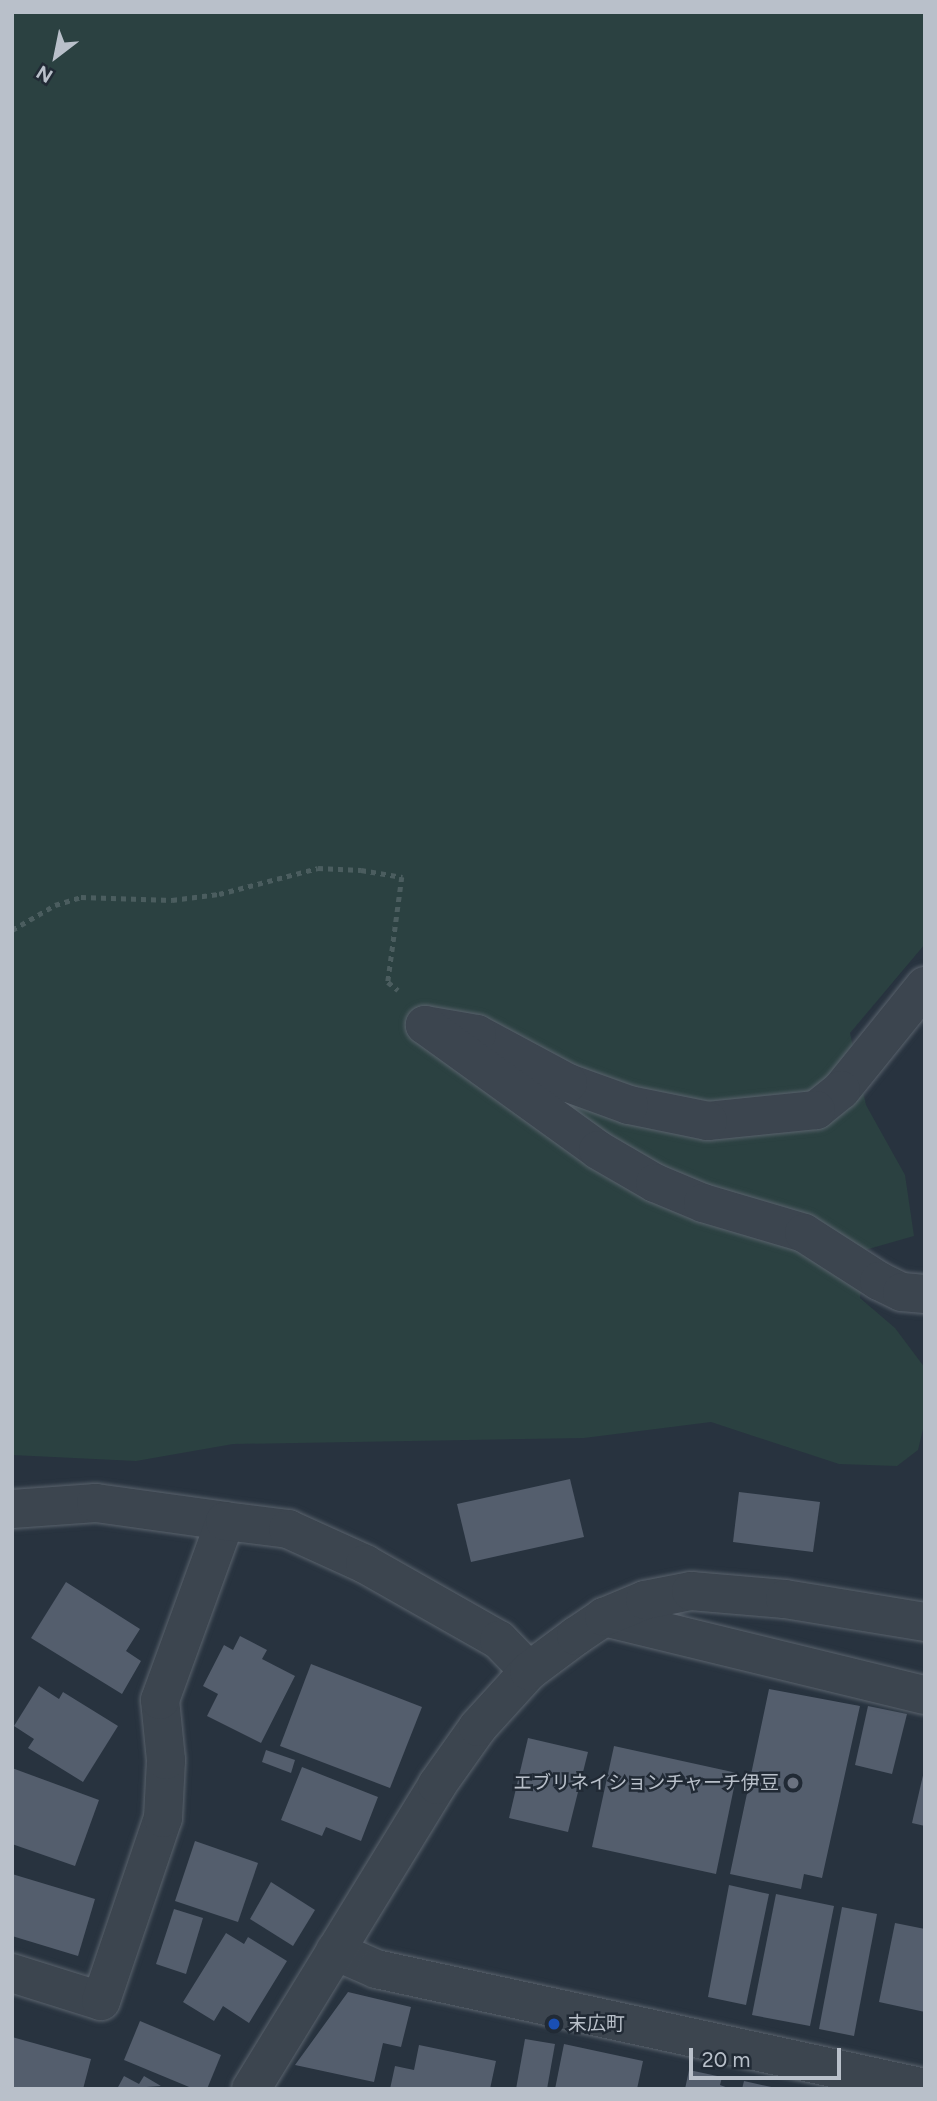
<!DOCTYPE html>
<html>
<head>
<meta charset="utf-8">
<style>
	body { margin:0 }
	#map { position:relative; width:937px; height:2101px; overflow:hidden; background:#28333f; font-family:Figtree,"Noto Sans JP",sans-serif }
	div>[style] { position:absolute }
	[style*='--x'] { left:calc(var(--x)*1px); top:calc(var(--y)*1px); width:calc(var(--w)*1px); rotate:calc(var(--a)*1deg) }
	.green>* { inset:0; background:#2b4141 }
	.building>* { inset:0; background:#545e6d }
	.path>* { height:4.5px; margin-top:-2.25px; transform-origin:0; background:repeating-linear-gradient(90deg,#4b5d5f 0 5px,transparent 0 10px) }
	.roads { filter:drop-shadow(0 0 2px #5a636d) drop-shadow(0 0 2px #5a636d) }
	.minor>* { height:38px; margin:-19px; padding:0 19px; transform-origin:19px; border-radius:19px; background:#3c454f }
	.dots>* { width:19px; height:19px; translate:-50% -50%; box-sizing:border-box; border:4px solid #212a35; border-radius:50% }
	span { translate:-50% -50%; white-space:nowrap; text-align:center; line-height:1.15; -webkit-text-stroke:5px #212a35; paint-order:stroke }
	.poi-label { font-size:19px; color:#b9c0ca }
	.right { translate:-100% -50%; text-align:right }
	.left { translate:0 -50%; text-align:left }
	.frame { position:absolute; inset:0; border:14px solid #b9c0ca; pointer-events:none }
	.north { position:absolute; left:21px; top:21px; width:70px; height:70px; -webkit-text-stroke:5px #212a35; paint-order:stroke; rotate:212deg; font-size:19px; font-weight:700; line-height:28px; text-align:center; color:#b9c0ca }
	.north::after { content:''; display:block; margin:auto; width:24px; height:32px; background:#b9c0ca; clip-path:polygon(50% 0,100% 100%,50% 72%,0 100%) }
	.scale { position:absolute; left:689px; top:2048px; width:152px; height:32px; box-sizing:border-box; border:4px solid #b9c0ca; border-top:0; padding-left:9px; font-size:21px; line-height:24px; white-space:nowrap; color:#b9c0ca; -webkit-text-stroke:5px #212a35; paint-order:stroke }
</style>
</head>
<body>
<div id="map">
	<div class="green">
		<i style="clip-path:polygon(12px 12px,925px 12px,925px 944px,850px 1033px,866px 1105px,905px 1175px,914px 1236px,865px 1250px,860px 1298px,895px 1328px,925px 1368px,925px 1421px,918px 1450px,897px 1466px,839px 1464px,711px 1422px,584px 1438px,233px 1444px,136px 1461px,12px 1455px)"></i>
	</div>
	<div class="building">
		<i style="clip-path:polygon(570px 1479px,584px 1537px,471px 1562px,457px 1504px)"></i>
		<i style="clip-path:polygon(739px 1492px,820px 1502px,813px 1552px,733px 1542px)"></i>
		<i style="clip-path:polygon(66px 1582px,140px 1629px,126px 1651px,141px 1661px,122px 1694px,31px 1638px)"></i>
		<i style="clip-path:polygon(240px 1636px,267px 1650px,262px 1659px,295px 1676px,261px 1743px,207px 1716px,218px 1694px,203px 1686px,224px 1645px,233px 1650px)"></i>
		<i style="clip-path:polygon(311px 1664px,422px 1707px,390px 1788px,280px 1746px)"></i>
		<i style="clip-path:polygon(39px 1686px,59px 1699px,63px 1692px,118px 1726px,83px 1782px,28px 1748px,34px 1739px,14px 1726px)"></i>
		<i style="clip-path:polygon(769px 1689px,860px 1706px,822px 1878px,804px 1874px,801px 1889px,730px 1874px)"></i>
		<i style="clip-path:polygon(868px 1706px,907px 1714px,892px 1774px,855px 1765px)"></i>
		<i style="clip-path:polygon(528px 1738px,588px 1752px,568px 1832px,509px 1818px)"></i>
		<i style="clip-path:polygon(614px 1746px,737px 1773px,716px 1874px,592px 1847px)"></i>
		<i style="clip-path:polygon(266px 1750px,295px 1760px,291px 1773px,262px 1762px)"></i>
		<i style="clip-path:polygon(302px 1767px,378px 1797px,361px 1841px,326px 1827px,322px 1836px,281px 1820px)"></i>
		<i style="clip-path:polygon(12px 1768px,99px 1800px,75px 1866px,12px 1844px)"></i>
		<i style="clip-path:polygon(924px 1771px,925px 1771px,925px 1826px,912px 1823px)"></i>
		<i style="clip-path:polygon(195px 1841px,258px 1863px,238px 1922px,175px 1901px)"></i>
		<i style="clip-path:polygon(12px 1874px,95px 1899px,78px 1956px,12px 1936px)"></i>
		<i style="clip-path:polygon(271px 1882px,315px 1910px,293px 1946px,250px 1919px)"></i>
		<i style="clip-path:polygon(729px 1885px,769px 1894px,746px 2005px,708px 1997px)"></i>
		<i style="clip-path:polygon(776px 1894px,834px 1906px,810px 2026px,752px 2015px)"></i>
		<i style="clip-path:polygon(842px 1907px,877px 1914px,854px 2036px,819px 2029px)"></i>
		<i style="clip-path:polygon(174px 1909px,203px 1918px,186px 1974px,156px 1964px)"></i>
		<i style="clip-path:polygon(895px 1923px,925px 1929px,925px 2012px,879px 2002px)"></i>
		<i style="clip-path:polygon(226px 1933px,244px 1944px,248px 1937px,287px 1961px,249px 2023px,223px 2006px,214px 2021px,183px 2002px)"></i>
		<i style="clip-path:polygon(348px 1992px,411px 2007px,401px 2047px,383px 2043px,374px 2082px,295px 2065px)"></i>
		<i style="clip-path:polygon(140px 2021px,221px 2055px,207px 2089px,194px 2089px,124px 2060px)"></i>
		<i style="clip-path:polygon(12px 2037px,91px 2059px,83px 2089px,12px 2089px)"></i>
		<i style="clip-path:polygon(525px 2039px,555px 2044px,547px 2089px,516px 2089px)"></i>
		<i style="clip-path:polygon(564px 2044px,643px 2061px,637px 2089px,555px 2089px)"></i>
		<i style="clip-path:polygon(419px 2045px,496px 2061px,490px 2089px,390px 2089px,395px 2066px,414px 2070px)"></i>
		<i style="clip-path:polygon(689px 2070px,722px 2077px,720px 2085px,731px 2089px,685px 2089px)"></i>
		<i style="clip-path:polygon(124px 2076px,139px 2084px,144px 2076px,161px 2086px,117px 2089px)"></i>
		<i style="clip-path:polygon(744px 2081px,776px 2088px,775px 2089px,742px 2089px)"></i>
	</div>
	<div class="path">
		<i style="--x:12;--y:930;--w:50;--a:-30.2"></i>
		<i style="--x:55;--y:905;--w:27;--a:-17"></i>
		<i style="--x:81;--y:897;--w:91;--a:1.9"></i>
		<i style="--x:172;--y:900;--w:47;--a:-7.3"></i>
		<i style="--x:219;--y:894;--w:102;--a:-14.7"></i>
		<i style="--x:318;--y:868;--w:43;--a:2.7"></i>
		<i style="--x:361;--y:870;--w:42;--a:9.7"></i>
		<i style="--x:402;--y:877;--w:106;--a:97.6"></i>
		<i style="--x:388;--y:982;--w:13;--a:39"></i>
	</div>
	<div class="roads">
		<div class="minor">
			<i style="--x:925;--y:986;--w:134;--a:128.9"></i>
			<i style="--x:841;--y:1090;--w:32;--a:141"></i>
			<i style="--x:816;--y:1110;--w:109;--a:174.2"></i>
			<i style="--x:708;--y:1121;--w:81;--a:-168.6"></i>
			<i style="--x:629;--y:1105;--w:65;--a:-160.2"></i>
			<i style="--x:568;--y:1083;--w:103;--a:-151.7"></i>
			<i style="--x:477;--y:1034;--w:53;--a:-170.2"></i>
			<i style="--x:425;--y:1025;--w:213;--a:35.8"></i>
			<i style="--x:598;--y:1150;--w:66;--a:30.1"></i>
			<i style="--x:655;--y:1183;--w:52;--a:22.6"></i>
			<i style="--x:703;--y:1203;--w:105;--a:16.5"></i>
			<i style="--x:804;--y:1233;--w:89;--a:32.6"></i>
			<i style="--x:879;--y:1281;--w:25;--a:26"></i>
			<i style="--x:902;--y:1292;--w:23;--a:5"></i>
			<i style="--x:12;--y:1509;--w:84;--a:-4.1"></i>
			<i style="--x:96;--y:1503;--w:130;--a:7.9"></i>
			<i style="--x:604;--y:1617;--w:330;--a:13.7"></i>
			<i style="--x:335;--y:1951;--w:45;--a:23.7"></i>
			<i style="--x:376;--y:1969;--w:562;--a:12.23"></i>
			<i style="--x:12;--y:1973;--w:93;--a:17.5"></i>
			<i style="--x:101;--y:2001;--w:193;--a:-71.3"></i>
			<i style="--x:163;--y:1818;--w:58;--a:-87"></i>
			<i style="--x:166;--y:1760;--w:60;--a:-95.7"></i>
			<i style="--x:160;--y:1700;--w:190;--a:-70"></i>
			<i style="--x:225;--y:1521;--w:64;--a:7.2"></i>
			<i style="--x:288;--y:1529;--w:85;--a:24.4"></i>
			<i style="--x:365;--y:1564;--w:154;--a:29.6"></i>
			<i style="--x:499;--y:1640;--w:43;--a:45.9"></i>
			<i style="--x:251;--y:2089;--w:356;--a:-58.5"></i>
			<i style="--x:437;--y:1785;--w:71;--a:-54.7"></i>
			<i style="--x:478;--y:1727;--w:76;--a:-47.7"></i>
			<i style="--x:529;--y:1671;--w:59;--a:-36.7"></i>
			<i style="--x:576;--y:1636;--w:34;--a:-34"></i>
			<i style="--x:604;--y:1617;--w:44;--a:-22.5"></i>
			<i style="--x:645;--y:1600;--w:47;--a:-11.1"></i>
			<i style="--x:691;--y:1591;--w:94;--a:4.9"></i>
			<i style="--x:785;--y:1599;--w:142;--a:9.3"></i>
		</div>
	</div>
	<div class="dots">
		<i style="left:793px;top:1783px;background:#6b7280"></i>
		<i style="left:554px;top:2024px;background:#1a4fb4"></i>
	</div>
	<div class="poi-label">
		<span class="right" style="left:779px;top:1783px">エブリネイションチャーチ伊豆</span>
		<span class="left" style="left:568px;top:2024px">末広町</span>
	</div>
	<div class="frame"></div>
	<div class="north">N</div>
	<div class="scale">20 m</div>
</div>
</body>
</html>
